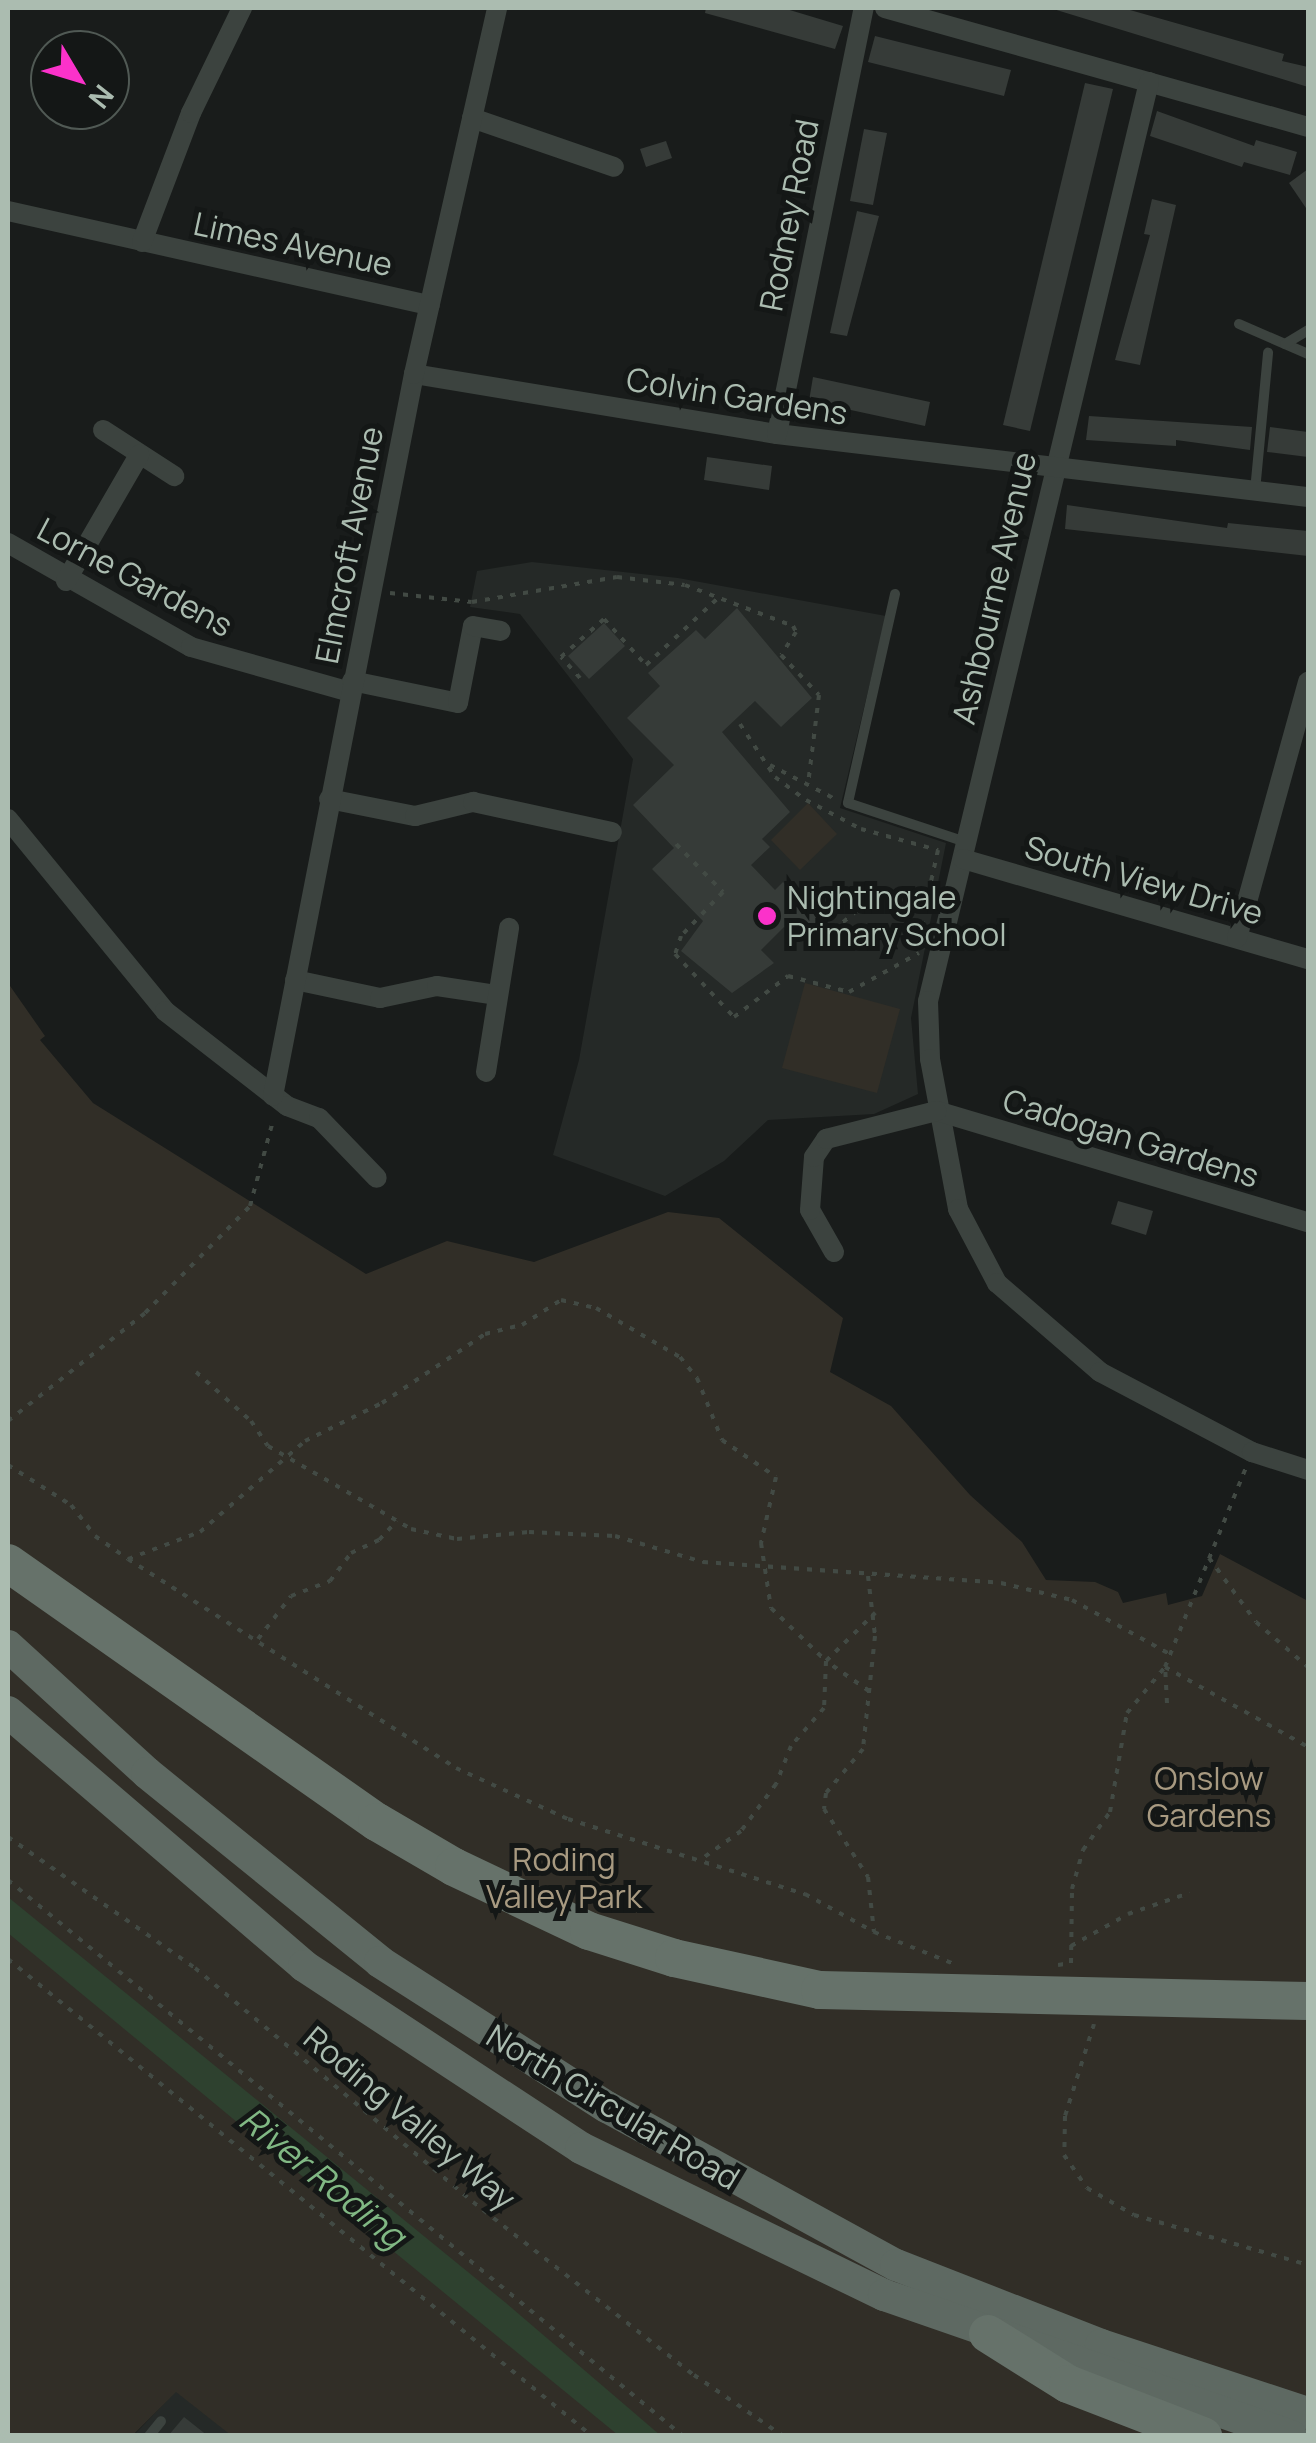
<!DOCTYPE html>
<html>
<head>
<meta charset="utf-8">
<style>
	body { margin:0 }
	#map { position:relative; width:1316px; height:2443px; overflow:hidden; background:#191c1b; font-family:Manrope,sans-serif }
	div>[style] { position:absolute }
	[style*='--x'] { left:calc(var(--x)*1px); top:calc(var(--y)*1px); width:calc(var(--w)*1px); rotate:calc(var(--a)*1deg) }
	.built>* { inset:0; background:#252927 }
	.green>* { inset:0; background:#312e27 }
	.water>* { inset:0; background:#2e412f }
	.building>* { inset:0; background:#363b38 }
	.path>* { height:4px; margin-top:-2px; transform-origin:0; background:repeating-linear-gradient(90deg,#424a44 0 5px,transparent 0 13px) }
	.service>* { height:10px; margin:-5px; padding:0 5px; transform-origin:5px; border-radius:5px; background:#3c433f }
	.minor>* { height:20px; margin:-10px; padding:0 10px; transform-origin:10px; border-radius:10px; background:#3c433f }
	.trunk>* { height:32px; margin:-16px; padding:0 16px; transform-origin:16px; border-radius:16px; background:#5e6962 }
	.motorway>* { height:38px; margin:-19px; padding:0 19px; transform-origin:19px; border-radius:19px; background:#66726a }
	.motorway-bridge>* { height:38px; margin:-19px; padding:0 19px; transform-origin:19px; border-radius:19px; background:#66726a }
	.dots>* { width:28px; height:28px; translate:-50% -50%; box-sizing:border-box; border:5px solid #141716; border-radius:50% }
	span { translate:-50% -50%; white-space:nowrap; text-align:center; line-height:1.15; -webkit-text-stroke:10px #141716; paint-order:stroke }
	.street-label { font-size:32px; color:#abbcb0 }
	.poi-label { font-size:32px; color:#abbcb0 }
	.left { translate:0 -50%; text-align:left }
	.park-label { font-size:32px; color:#a89a81 }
	.water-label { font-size:35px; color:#81b884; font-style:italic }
	.frame { position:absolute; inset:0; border:10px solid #abbcb0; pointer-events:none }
	.north { position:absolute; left:30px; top:30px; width:100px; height:100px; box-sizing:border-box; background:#141716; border:2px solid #505954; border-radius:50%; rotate:128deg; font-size:28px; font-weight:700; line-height:40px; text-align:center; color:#abbcb0 }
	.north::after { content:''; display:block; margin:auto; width:35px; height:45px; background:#fb32ca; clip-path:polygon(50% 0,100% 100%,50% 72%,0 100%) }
</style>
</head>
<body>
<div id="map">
	<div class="built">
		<i style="clip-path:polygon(532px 562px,678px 578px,886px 616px,840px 808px,946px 843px,911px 1018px,918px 1094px,874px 1114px,768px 1120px,724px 1161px,665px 1196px,553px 1155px,579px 1060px,633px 759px,520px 614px,470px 607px,477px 571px)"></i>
		<i style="clip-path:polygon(176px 2391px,232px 2435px,133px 2436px)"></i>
	</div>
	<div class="green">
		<i style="clip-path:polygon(808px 803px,837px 834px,800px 870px,771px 840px)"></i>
		<i style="clip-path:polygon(8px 983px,45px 1036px,40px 1040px,93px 1103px,366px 1274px,447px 1241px,534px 1262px,668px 1212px,719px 1218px,843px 1318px,830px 1372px,891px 1406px,970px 1495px,1022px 1542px,1046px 1580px,1095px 1582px,1118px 1592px,1123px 1603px,1166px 1593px,1168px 1605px,1202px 1596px,1220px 1554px,1308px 1601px,1308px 2435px,232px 2436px,176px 2392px,133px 2435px,8px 2435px)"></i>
		<i style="clip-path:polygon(805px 983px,900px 1009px,877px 1093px,782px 1068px)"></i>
	</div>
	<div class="water">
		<i style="clip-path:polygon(8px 1897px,506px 2303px,660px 2435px,618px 2435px,387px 2246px,8px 1933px)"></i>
	</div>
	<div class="building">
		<i style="clip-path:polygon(706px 8px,783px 8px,843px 26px,835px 49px,705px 13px)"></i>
		<i style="clip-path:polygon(1050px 8px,1123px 8px,1284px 54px,1282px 61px,1308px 67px,1308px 87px)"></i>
		<i style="clip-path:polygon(875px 36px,1011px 70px,1004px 96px,868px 62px)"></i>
		<i style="clip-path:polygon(1085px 83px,1113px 89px,1030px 431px,1003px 425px)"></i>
		<i style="clip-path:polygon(1157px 111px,1254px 146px,1256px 140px,1297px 152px,1290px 175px,1244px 162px,1242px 167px,1150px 136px)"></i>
		<i style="clip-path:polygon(864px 129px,887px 133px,873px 205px,850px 201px)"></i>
		<i style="clip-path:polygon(666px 141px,672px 158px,646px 167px,640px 149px)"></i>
		<i style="clip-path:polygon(1308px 169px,1308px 211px,1289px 183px)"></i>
		<i style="clip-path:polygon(1152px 199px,1176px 205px,1140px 365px,1115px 360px,1150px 235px,1144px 234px)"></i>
		<i style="clip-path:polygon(857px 211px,879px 216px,847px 336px,830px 333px)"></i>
		<i style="clip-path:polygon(813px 377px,930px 402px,925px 426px,809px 401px)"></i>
		<i style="clip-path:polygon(1089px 416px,1252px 427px,1250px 450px,1176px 440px,1176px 446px,1086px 440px)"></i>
		<i style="clip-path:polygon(1270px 427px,1308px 432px,1308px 457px,1267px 452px)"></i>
		<i style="clip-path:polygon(707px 457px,772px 466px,769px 490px,704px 480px)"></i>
		<i style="clip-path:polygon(1067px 505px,1227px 528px,1228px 523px,1308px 531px,1308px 556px,1065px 529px)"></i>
		<i style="clip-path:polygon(737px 608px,812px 698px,781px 727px,755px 701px,722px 732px,790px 812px,762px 839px,770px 847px,751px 865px,775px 890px,783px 882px,801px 900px,809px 893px,833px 917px,794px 937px,784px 927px,761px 950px,774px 963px,732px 993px,681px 951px,703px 921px,652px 869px,674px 848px,633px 805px,674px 765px,627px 718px,660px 686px,648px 673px,696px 630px,705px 639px)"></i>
		<i style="clip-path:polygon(604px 623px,625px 646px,589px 679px,568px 656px)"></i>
		<i style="clip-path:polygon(1118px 1201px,1153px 1211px,1146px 1235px,1111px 1224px)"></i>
		<i style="clip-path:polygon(184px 2417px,208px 2436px,168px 2436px)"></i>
	</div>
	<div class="path">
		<i style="--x:390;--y:593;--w:82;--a:6.3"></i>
		<i style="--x:472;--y:602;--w:147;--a:-9.8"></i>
		<i style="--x:617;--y:577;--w:68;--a:6.7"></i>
		<i style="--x:685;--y:585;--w:116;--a:20.8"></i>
		<i style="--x:793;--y:626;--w:7;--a:63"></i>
		<i style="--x:796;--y:632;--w:27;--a:123"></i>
		<i style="--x:781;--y:655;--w:55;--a:46.5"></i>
		<i style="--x:819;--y:695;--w:91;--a:97"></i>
		<i style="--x:580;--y:678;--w:28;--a:-132"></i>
		<i style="--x:561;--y:657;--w:57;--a:-41.5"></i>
		<i style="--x:604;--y:619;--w:62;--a:47.6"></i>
		<i style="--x:646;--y:665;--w:98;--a:-42.9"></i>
		<i style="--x:740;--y:724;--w:64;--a:56.6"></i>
		<i style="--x:775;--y:777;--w:39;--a:37"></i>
		<i style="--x:806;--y:800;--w:62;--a:27.8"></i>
		<i style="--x:861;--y:829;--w:80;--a:15.3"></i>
		<i style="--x:938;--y:850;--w:46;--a:102.5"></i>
		<i style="--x:770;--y:765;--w:76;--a:27.6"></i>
		<i style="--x:676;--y:844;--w:67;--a:45.6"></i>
		<i style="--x:723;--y:892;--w:61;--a:133.7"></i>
		<i style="--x:681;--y:936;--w:19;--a:108"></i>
		<i style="--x:675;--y:954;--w:86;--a:46.9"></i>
		<i style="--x:734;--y:1017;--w:68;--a:-37.2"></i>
		<i style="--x:788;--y:976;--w:63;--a:14.7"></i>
		<i style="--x:849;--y:992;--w:80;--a:-29.1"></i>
		<i style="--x:813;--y:947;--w:69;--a:-39.7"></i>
		<i style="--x:866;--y:903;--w:35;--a:-15"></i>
		<i style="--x:900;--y:894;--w:28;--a:2"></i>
		<i style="--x:928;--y:895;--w:59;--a:101.7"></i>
		<i style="--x:196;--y:1372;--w:74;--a:41.7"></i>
		<i style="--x:251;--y:1421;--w:30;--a:56"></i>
		<i style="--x:268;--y:1446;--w:165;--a:30.1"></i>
		<i style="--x:411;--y:1529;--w:47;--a:12.3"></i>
		<i style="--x:457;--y:1539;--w:72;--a:-5.6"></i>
		<i style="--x:529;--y:1532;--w:86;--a:2.7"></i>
		<i style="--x:615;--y:1536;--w:92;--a:16.5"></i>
		<i style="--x:703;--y:1562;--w:299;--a:4"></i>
		<i style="--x:1001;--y:1583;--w:73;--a:13.5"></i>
		<i style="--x:1072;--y:1600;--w:112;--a:28.9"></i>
		<i style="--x:8;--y:1421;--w:174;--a:-38.2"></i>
		<i style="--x:145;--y:1313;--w:150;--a:-45.5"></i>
		<i style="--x:250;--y:1206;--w:88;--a:-74.9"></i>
		<i style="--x:8;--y:1465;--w:75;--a:32.4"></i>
		<i style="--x:71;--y:1505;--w:39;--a:52"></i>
		<i style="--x:95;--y:1536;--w:40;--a:34.9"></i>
		<i style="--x:128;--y:1559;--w:389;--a:32.5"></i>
		<i style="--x:456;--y:1768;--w:123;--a:24.5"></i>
		<i style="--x:568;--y:1819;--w:249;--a:17.6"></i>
		<i style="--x:805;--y:1894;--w:79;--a:28.8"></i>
		<i style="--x:874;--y:1932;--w:86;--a:21.8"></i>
		<i style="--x:1209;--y:1558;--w:79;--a:53.7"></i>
		<i style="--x:1256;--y:1622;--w:69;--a:40.9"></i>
		<i style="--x:128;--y:1559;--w:77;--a:-20.6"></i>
		<i style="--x:200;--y:1532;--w:139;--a:-40.9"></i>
		<i style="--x:305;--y:1441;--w:86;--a:-26.3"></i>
		<i style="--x:382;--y:1403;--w:124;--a:-33.8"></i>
		<i style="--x:485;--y:1334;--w:38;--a:-14"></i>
		<i style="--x:522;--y:1325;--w:46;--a:-32.7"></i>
		<i style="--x:561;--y:1300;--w:36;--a:13"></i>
		<i style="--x:596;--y:1308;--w:97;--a:30.3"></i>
		<i style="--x:680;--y:1357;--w:27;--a:51"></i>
		<i style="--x:697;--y:1378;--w:67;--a:68"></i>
		<i style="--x:722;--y:1440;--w:65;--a:34.4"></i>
		<i style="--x:776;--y:1477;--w:68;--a:102.8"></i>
		<i style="--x:761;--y:1543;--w:66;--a:81.3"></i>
		<i style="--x:771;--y:1608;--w:76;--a:43.9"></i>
		<i style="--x:826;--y:1661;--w:47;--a:92.4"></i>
		<i style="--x:824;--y:1708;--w:50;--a:131"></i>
		<i style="--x:791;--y:1746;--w:41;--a:111.5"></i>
		<i style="--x:776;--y:1784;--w:59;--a:126.7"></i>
		<i style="--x:741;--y:1831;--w:47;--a:144.6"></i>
		<i style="--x:868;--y:1576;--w:60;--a:83.3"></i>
		<i style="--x:875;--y:1636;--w:114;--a:96.1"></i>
		<i style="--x:863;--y:1749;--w:57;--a:130.1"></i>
		<i style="--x:826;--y:1793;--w:16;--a:97"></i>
		<i style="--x:824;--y:1809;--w:81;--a:57.1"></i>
		<i style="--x:868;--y:1877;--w:55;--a:83.8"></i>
		<i style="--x:258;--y:1639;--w:54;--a:-52.5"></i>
		<i style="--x:291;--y:1596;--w:42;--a:-21"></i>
		<i style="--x:330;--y:1581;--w:35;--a:-53"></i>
		<i style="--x:351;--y:1553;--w:31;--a:-25"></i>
		<i style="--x:379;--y:1540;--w:26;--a:-47"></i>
		<i style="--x:869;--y:1691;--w:52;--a:-145.1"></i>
		<i style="--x:826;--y:1661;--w:69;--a:-44.4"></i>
		<i style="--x:1167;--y:1703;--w:36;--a:-93"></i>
		<i style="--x:1165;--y:1667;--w:164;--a:29.2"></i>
		<i style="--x:8;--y:1837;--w:228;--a:35"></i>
		<i style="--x:195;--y:1968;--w:363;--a:40.1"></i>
		<i style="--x:473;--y:2202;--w:281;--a:38.1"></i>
		<i style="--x:694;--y:2375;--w:108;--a:34.4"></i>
		<i style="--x:8;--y:1880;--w:875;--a:39.48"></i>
		<i style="--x:1071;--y:1946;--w:65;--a:-29.3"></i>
		<i style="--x:1128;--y:1914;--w:65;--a:-19"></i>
		<i style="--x:8;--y:1959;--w:754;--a:39.24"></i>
		<i style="--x:1058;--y:1965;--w:13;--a:-9"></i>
		<i style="--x:1071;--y:1963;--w:74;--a:-89.2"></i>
		<i style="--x:1072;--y:1889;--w:41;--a:-74.2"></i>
		<i style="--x:1083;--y:1850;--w:47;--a:-54.6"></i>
		<i style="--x:1110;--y:1812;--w:100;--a:-80.3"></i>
		<i style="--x:1127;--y:1713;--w:60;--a:-50.4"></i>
		<i style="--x:1165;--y:1667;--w:215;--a:-67.9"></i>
		<i style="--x:1094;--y:2024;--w:96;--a:107.5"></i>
		<i style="--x:1065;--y:2116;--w:39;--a:91"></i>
		<i style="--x:1064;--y:2155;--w:40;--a:55.1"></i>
		<i style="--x:1087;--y:2188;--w:54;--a:29.9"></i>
		<i style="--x:1134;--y:2215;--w:181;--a:16"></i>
	</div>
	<div class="service">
		<i style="--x:1239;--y:324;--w:75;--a:23.5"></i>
		<i style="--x:1285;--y:344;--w:27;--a:-31"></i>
		<i style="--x:1255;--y:491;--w:139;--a:-84.6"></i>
		<i style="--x:895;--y:594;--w:214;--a:102.7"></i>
		<i style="--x:848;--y:803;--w:124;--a:18.3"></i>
		<i style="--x:149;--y:2436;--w:19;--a:-51"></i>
	</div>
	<div class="minor">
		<i style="--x:885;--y:8;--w:439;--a:15.7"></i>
		<i style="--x:1149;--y:82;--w:945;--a:103.52"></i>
		<i style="--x:928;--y:1001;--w:58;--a:88"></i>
		<i style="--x:930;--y:1059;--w:153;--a:79.4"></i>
		<i style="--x:958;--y:1209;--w:84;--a:62.2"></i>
		<i style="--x:997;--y:1283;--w:136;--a:40.8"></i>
		<i style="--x:1100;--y:1372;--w:172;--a:27.8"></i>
		<i style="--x:1252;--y:1452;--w:59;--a:17.8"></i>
		<i style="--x:472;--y:118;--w:150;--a:19"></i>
		<i style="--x:8;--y:211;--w:432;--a:12.6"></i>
		<i style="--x:142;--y:242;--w:138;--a:-69.2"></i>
		<i style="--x:191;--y:113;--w:117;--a:-64.1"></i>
		<i style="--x:414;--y:374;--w:368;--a:9.4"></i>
		<i style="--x:777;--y:434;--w:535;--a:6.77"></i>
		<i style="--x:103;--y:430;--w:85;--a:32.9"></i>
		<i style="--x:777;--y:434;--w:435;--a:-78.5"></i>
		<i style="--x:8;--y:543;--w:210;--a:29.6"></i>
		<i style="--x:191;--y:647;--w:165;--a:15.8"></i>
		<i style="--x:66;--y:581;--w:146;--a:-59.9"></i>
		<i style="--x:352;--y:681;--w:108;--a:11.7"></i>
		<i style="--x:458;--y:703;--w:78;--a:-79"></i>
		<i style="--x:473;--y:626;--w:28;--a:10"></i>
		<i style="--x:329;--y:799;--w:88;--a:11.2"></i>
		<i style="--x:415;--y:816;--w:60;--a:-13.6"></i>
		<i style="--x:473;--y:802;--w:142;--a:12.2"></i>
		<i style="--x:8;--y:819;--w:248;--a:50.7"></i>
		<i style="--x:165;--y:1011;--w:155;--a:37.9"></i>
		<i style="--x:287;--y:1106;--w:34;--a:21"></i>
		<i style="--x:319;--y:1118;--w:83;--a:46"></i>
		<i style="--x:963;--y:859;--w:359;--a:16.2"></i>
		<i style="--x:1237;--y:938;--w:266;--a:-74.5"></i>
		<i style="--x:295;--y:980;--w:87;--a:12"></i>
		<i style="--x:380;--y:998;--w:58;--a:-11.9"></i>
		<i style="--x:437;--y:986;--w:61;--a:8.5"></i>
		<i style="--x:486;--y:1072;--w:146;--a:-80.9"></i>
		<i style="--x:273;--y:1096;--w:736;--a:-78.95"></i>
		<i style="--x:414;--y:374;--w:375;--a:-77.2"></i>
		<i style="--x:937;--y:1111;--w:387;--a:16.7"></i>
		<i style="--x:834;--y:1252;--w:48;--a:-119.7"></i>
		<i style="--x:810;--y:1210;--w:53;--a:-85.7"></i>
		<i style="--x:814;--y:1157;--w:22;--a:-56"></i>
		<i style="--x:826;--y:1139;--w:114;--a:-14.2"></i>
	</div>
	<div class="trunk">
		<i style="--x:8;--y:1646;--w:188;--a:42.4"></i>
		<i style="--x:147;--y:1773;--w:300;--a:39"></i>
		<i style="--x:380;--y:1962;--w:269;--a:32.6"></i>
		<i style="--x:607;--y:2107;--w:329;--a:28.7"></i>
		<i style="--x:896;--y:2265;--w:220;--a:21.3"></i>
		<i style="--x:1101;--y:2345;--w:218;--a:18.2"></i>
		<i style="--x:8;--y:1712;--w:390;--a:40.6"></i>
		<i style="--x:304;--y:1966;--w:331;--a:33.3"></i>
		<i style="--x:581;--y:2148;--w:337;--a:25.9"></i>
		<i style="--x:884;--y:2295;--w:431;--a:19.1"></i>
	</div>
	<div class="motorway">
		<i style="--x:8;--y:1563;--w:451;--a:35.1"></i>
		<i style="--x:377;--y:1822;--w:89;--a:30.3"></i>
		<i style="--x:454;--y:1867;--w:149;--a:25.4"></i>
		<i style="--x:589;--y:1931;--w:89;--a:17.6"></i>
		<i style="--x:674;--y:1958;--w:149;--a:12.4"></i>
		<i style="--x:988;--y:2334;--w:94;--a:32"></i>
		<i style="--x:1068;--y:2384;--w:145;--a:21.1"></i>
	</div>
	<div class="motorway-bridge">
		<i style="--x:820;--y:1990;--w:488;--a:1.3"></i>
	</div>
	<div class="dots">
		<i style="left:767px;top:916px;background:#fb32ca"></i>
	</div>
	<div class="street-label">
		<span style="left:789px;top:215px;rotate:-79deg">Rodney Road</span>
		<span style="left:293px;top:244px;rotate:12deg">Limes Avenue</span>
		<span style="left:737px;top:396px;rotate:9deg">Colvin Gardens</span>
		<span style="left:349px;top:545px;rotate:-79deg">Elmcroft Avenue</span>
		<span style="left:135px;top:577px;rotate:28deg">Lorne Gardens</span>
		<span style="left:994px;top:588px;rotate:-77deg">Ashbourne Avenue</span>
		<span style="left:1144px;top:880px;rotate:16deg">South View Drive</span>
		<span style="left:1131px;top:1138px;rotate:17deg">Cadogan Gardens</span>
		<span style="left:613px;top:2107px;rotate:31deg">North Circular Road</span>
		<span style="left:410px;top:2118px;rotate:40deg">Roding Valley Way</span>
	</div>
	<div class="poi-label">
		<span class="left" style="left:787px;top:916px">Nightingale<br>Primary School</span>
	</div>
	<div class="park-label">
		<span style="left:1209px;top:1797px">Onslow<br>Gardens</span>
		<span style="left:564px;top:1878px">Roding<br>Valley Park</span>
	</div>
	<div class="water-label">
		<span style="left:323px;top:2177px;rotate:39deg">River Roding</span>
	</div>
	<div class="frame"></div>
	<div class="north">N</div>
</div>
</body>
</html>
